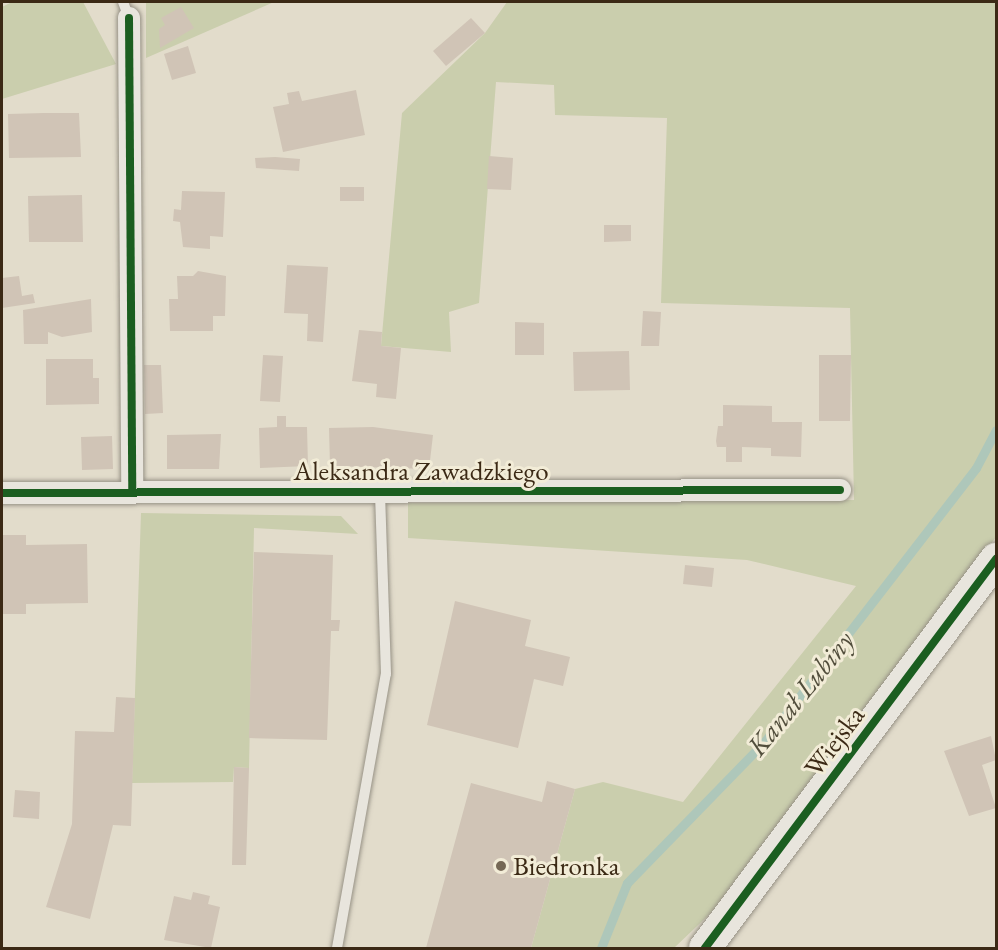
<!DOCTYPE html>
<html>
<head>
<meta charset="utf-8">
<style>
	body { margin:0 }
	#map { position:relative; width:998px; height:950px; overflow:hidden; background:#e2dccb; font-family:"EB Garamond",serif }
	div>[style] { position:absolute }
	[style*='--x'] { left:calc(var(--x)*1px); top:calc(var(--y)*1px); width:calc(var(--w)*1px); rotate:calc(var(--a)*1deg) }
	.green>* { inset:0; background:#cacead }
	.stream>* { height:9px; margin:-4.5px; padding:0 4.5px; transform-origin:4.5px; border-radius:4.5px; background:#aec7ba }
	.building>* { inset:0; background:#d0c4b6 }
	.roads { filter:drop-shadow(0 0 2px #979286) drop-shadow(0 0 2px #979286) }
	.lane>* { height:10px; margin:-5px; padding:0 5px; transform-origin:5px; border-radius:5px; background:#e8e5dd }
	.street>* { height:22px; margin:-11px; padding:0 11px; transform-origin:11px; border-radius:11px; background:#e8e5dd }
	.secondary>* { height:32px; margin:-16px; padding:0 16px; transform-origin:16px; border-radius:16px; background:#e8e5dd }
	.cycleway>* { height:8px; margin:-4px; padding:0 4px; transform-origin:4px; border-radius:4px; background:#1b5e20 }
	.dots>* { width:16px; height:16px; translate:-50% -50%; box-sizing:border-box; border:3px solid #f2ecd7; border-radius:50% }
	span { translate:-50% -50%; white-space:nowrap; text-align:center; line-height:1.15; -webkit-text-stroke:6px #f2ecd7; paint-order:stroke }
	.street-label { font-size:27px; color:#3b2915 }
	.poi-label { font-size:27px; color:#3b2915 }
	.left { translate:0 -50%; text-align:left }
	.water-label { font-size:28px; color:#524e3c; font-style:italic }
	.frame { position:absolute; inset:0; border:3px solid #3b2915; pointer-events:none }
</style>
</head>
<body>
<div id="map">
	<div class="green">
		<i style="clip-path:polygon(12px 2px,83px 2px,116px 64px,2px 99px,2px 7px)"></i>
		<i style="clip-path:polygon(146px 2px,274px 2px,146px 58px)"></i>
		<i style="clip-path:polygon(507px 2px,996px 2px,996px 537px,717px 907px,674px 948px,531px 948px,575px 789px,603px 782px,683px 802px,856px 586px,747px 560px,408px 538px,408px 503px,854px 500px,850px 308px,661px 303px,667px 118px,555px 115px,554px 85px,496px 82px,479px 303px,449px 312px,451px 352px,381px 346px,402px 113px,485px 33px)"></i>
		<i style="clip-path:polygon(141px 513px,341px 516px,358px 534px,254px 528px,249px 768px,234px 767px,233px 782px,132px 783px)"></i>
	</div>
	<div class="stream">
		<i style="--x:601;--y:948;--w:70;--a:-68.2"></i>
		<i style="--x:627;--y:883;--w:198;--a:-45.8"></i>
		<i style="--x:765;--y:741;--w:345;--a:-52.3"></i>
		<i style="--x:976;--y:468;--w:43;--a:-62.2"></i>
	</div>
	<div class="building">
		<i style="clip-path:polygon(181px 7px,194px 28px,160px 48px,159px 29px,165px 25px,161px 18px)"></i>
		<i style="clip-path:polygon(471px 18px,485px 33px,446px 66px,433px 51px)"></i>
		<i style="clip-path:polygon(188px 46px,196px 73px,172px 80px,164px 54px)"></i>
		<i style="clip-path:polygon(356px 90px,365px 135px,283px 152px,273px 107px,289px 104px,287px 93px,299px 91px,302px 101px)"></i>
		<i style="clip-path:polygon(44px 113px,79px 113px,81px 157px,9px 158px,8px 114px)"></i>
		<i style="clip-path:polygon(489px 156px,513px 158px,511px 190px,487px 189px)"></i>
		<i style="clip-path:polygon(275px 157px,300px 159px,299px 171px,256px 168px,255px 158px)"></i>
		<i style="clip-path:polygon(340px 187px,364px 187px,364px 201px,340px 201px)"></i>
		<i style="clip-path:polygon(182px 191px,225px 192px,223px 237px,210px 236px,210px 249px,183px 247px,180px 222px,173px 221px,174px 209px,181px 210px)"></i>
		<i style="clip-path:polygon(82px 195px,83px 242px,29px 242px,28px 196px)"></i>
		<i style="clip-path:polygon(604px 225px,631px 225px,631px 241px,604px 242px)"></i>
		<i style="clip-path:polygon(287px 265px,328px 267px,323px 342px,307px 341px,308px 314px,284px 313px)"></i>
		<i style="clip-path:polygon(198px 271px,226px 276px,225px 316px,213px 316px,213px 331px,170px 331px,169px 299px,178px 299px,177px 276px,193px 276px)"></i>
		<i style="clip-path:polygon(19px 276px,22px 296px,33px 294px,35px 303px,2px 308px,2px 278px)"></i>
		<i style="clip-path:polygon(91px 299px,92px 332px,62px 337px,48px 332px,48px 344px,24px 344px,23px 310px)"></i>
		<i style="clip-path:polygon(643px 311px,661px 312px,659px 346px,641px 346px)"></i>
		<i style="clip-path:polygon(515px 322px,544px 323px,544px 355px,515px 355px)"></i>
		<i style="clip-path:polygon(359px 330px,382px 332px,381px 346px,401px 348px,396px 399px,376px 397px,377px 384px,352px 381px)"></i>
		<i style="clip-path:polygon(629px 351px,630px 390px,574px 391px,573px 352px)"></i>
		<i style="clip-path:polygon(263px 355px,283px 356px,280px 402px,260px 401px)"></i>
		<i style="clip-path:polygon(819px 355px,851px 355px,850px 421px,819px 421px)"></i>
		<i style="clip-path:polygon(46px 359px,93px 359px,93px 378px,99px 378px,99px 404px,46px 405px)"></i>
		<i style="clip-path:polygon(144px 365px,161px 365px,163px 413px,145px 414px)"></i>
		<i style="clip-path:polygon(723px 405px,772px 406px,772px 422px,802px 422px,801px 457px,771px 456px,771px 448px,742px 447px,742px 462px,726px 462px,726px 447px,717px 447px,716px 441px,718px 426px,723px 426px)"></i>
		<i style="clip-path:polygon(277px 416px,286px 416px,286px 427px,307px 427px,308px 466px,260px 468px,259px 428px,277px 427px)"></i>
		<i style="clip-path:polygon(373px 427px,433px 435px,429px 469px,330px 466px,329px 428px)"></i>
		<i style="clip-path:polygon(221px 434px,219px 469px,167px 469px,167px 435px)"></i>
		<i style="clip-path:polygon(112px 436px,113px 469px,82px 470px,81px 437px)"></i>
		<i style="clip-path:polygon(2px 535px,26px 535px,26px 545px,87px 544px,88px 603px,26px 604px,26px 614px,2px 614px)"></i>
		<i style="clip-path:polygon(254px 552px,333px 555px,331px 620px,340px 620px,339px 631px,331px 631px,327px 740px,249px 738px)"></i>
		<i style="clip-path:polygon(685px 565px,714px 568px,712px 587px,683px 584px)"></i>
		<i style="clip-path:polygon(455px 601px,531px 620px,525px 646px,570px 657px,563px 686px,534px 679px,518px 748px,427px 725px)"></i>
		<i style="clip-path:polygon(116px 697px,135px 698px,131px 826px,113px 825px,90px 919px,46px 907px,72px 824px,75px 731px,114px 732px)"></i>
		<i style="clip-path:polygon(991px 736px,996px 760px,982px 765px,996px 808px,969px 816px,944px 751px)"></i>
		<i style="clip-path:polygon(234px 767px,249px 768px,246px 865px,232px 865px)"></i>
		<i style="clip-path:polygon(547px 781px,575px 789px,531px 948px,426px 948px,471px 783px,542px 802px)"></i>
		<i style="clip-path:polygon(15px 790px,40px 792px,39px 819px,13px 817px)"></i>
		<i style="clip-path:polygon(193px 892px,210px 896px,208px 904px,220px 907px,211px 948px,164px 940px,174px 896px,191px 900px)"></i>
	</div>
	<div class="roads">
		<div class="lane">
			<i style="--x:123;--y:2;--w:17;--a:69"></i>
			<i style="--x:337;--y:948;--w:278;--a:-79.9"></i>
			<i style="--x:386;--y:674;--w:182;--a:-91.9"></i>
		</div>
		<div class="street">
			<i style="--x:129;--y:18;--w:474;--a:89.6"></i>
			<i style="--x:2;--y:493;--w:838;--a:-0.21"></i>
		</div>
		<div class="secondary">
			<i style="--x:705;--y:948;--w:486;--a:-53.2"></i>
		</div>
	</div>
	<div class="cycleway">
		<i style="--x:129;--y:18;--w:474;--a:89.6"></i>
		<i style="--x:2;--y:493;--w:838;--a:-0.21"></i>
		<i style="--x:705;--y:948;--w:486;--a:-53.2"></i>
	</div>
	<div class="dots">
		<i style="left:501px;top:866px;background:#756855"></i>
	</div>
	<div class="street-label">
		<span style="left:421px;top:471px">Aleksandra Zawadzkiego</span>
		<span style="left:834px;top:741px;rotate:-53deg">Wiejska</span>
	</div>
	<div class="poi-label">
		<span class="left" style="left:513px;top:866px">Biedronka</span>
	</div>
	<div class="water-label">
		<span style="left:800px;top:693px;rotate:-51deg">Kanał Lubiny</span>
	</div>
	<div class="frame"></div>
</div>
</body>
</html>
